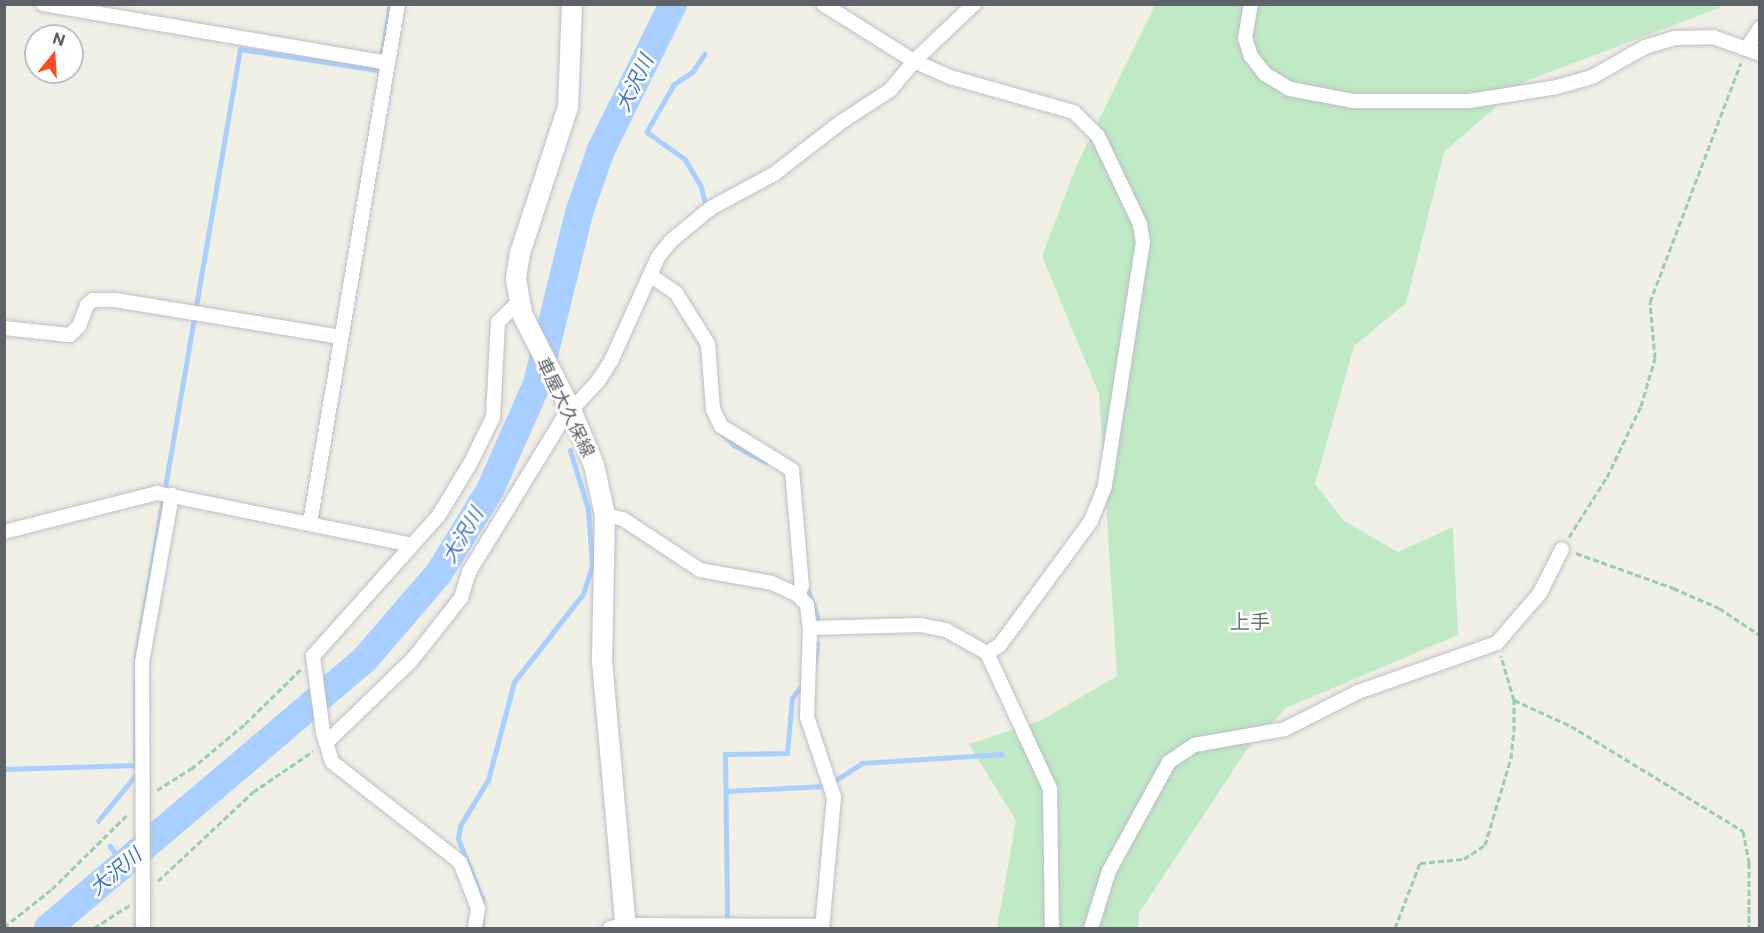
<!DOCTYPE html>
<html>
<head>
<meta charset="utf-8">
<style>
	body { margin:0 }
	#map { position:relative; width:1764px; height:933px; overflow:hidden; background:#f1f0e6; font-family:Commissioner,"Noto Sans JP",sans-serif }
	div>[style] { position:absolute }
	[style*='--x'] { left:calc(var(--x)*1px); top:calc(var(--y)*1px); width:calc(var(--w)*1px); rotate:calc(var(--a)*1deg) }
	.green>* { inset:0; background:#c0eac5 }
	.stream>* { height:4.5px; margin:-2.25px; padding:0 2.25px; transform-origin:2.25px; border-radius:2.25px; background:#a8cfff }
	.river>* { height:28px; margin:-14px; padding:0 14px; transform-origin:14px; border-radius:14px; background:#a8cfff }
	.path>* { height:3px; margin-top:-1.5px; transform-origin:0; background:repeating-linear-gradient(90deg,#98ccae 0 6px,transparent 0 9px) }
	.roads { filter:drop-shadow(0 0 2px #bdbfc6) drop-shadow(0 0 2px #bdbfc6) }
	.minor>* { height:14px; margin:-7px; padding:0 7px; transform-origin:7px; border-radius:7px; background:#fff }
	.secondary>* { height:20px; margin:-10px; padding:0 10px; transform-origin:10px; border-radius:10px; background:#fff }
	span { translate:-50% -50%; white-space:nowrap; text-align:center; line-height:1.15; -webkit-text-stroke:5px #fff; paint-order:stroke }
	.street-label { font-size:18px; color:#5d6168 }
	.water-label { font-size:20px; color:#3e74cf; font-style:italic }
	.neighbourhood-label { font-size:20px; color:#6e737a }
	.frame { position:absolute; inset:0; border:6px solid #5d6168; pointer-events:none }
	.north { position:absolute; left:24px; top:24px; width:60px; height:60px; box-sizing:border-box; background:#fff; border:2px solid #bec0c3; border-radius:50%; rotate:18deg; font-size:16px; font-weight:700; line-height:24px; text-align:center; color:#5d6168 }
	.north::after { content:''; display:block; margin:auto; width:21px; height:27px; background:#f94d24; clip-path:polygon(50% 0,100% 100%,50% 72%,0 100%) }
</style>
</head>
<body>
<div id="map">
	<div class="green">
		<i style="clip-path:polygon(1155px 5px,1720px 5px,1719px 8px,1526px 81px,1444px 152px,1406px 303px,1354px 346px,1315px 484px,1344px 521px,1398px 552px,1453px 527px,1458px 635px,1286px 708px,1246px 751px,1139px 913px,1138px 928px,997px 928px,1016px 821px,969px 744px,1042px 720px,1117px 676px,1099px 394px,1042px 256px,1076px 167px)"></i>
	</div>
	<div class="stream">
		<i style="--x:705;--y:54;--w:22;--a:124"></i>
		<i style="--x:693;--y:72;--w:23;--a:146"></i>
		<i style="--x:674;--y:85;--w:54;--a:119.9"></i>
		<i style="--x:647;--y:132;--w:47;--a:35.4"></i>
		<i style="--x:685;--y:159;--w:31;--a:59"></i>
		<i style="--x:701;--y:186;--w:20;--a:75"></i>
		<i style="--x:719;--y:430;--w:21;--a:45"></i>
		<i style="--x:734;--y:445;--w:36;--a:28"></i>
		<i style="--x:806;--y:585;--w:38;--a:70"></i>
		<i style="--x:815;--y:662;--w:18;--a:-84"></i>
		<i style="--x:135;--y:767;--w:110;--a:-89.5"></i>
		<i style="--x:136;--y:657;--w:617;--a:-80.29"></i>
		<i style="--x:240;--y:49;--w:141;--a:8.6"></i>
		<i style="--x:379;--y:70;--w:67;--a:-80.5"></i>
		<i style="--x:4;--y:769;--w:131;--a:-1.7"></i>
		<i style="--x:836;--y:780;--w:31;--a:-33"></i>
		<i style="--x:862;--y:763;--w:140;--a:-3.7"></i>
		<i style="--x:726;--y:791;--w:98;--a:-2.9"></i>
		<i style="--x:98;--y:821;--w:58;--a:-50.6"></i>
		<i style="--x:110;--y:846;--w:23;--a:52"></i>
		<i style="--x:727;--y:917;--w:163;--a:-90.7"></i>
		<i style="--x:725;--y:754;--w:62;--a:-0.9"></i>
		<i style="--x:787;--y:753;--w:55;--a:-84.8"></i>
		<i style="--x:792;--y:698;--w:16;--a:-52"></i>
		<i style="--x:482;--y:928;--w:29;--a:-90"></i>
		<i style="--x:482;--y:899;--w:65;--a:-111.8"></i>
		<i style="--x:458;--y:839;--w:13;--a:-81"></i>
		<i style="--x:460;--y:826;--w:54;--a:-58.7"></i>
		<i style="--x:488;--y:780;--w:101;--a:-75.1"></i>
		<i style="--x:514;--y:682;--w:112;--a:-51.9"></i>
		<i style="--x:583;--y:594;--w:29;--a:-72"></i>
		<i style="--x:592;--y:566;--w:57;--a:-94"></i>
		<i style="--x:588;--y:509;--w:61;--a:-107.2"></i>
	</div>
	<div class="river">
		<i style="--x:48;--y:928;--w:416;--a:-40.3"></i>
		<i style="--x:365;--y:659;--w:113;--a:-49.3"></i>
		<i style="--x:439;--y:573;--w:97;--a:-58.4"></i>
		<i style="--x:490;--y:490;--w:116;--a:-66.1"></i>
		<i style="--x:537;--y:384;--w:176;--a:-76.2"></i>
		<i style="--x:579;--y:213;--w:67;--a:-70.8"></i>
		<i style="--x:601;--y:150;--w:163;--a:-63.7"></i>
	</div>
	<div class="path">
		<i style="--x:1569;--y:537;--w:71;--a:-57.7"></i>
		<i style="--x:1607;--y:477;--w:79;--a:-64.4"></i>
		<i style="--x:1641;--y:406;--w:50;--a:-73.7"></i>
		<i style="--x:1655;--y:358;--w:56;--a:-95.1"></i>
		<i style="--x:1650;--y:302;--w:256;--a:-69.2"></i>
		<i style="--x:1576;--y:553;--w:103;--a:19.8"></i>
		<i style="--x:1673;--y:588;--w:50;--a:23.5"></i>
		<i style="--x:1719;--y:608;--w:49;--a:33.4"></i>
		<i style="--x:1514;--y:700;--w:63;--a:24.5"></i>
		<i style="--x:1571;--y:726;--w:202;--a:31.4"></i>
		<i style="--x:1743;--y:831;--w:32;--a:79"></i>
		<i style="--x:1749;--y:862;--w:66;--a:90"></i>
		<i style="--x:157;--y:790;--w:40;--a:-32"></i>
		<i style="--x:191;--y:769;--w:70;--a:-39.8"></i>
		<i style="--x:245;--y:724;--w:78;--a:-44.5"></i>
		<i style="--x:158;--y:881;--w:130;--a:-43.1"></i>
		<i style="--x:253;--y:792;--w:73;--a:-34.3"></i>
		<i style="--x:4;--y:927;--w:61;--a:-38.4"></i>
		<i style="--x:52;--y:889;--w:108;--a:-44.6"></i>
		<i style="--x:94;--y:928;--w:43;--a:-32.6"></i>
		<i style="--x:1395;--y:928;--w:70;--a:-69"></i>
		<i style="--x:1420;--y:863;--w:44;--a:-5.2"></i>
		<i style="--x:1464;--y:859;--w:25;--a:-34"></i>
		<i style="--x:1485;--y:845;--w:91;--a:-73.4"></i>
		<i style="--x:1511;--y:758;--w:27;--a:-84"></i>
		<i style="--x:1514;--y:731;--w:31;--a:-90"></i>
		<i style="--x:1514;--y:700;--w:46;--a:-106.5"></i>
	</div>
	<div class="roads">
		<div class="minor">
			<i style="--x:43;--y:4;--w:350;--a:9.7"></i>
			<i style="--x:823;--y:4;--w:107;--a:32.1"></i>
			<i style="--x:914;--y:61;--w:39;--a:24"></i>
			<i style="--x:950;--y:77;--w:129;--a:15.8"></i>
			<i style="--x:1074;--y:112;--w:34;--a:45"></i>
			<i style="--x:1098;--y:136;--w:98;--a:64.5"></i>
			<i style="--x:1140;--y:224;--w:18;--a:81"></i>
			<i style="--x:1143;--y:242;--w:247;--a:98.9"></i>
			<i style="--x:1105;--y:486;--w:38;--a:112"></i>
			<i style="--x:1091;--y:521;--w:154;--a:126.3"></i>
			<i style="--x:1000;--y:645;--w:15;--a:148"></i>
			<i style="--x:1251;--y:4;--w:35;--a:100"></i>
			<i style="--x:1245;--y:38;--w:19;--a:72"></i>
			<i style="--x:1251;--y:56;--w:23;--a:52"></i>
			<i style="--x:1265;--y:74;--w:29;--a:31"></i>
			<i style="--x:1290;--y:89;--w:64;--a:10.8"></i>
			<i style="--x:1353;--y:101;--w:116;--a:0"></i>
			<i style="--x:1469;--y:101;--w:89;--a:-9"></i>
			<i style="--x:1557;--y:87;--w:36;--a:-16"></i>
			<i style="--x:1592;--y:77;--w:61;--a:-29.5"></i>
			<i style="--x:1645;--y:47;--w:30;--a:-17"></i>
			<i style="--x:1674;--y:38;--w:39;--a:-1"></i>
			<i style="--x:1713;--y:37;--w:50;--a:19.9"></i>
			<i style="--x:1747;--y:48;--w:24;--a:-57"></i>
			<i style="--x:650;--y:275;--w:32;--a:35"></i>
			<i style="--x:676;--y:293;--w:60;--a:57.9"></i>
			<i style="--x:708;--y:344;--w:65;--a:85.6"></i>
			<i style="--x:713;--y:409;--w:19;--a:65"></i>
			<i style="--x:721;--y:426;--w:84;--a:31.8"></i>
			<i style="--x:792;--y:470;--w:116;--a:85.1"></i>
			<i style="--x:802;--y:586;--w:10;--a:114"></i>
			<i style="--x:4;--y:328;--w:66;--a:6.1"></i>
			<i style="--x:70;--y:335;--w:13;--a:-45"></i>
			<i style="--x:79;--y:326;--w:22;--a:-69"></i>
			<i style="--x:87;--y:305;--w:8;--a:-40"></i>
			<i style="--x:93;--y:300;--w:22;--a:0"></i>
			<i style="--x:115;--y:300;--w:229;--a:9.3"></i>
			<i style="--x:605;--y:515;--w:18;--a:13"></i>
			<i style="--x:623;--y:519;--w:92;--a:33.5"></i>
			<i style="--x:700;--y:570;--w:73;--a:10.2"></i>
			<i style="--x:772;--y:583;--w:29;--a:25"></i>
			<i style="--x:798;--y:595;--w:13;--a:48"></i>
			<i style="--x:807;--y:605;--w:23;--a:83"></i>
			<i style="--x:810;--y:628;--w:89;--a:91.9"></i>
			<i style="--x:807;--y:717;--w:84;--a:71.4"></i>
			<i style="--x:834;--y:797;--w:132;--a:95.2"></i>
			<i style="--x:310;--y:523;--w:526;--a:-80.38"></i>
			<i style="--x:4;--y:532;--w:158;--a:-14.3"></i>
			<i style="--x:157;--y:493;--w:260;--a:11.5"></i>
			<i style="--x:810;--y:628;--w:110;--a:-1.6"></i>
			<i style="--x:920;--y:625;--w:26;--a:11"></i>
			<i style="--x:946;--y:630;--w:47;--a:29.3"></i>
			<i style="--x:987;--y:653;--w:150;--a:65.1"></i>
			<i style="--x:1050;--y:789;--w:139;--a:89.2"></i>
			<i style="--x:326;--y:743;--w:120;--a:-44"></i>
			<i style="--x:412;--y:660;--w:79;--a:-51.7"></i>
			<i style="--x:461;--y:598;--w:27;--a:-73"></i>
			<i style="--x:469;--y:572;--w:178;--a:-58.5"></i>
			<i style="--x:562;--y:420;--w:54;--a:-47.2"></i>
			<i style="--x:599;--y:380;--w:25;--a:-58"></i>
			<i style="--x:612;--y:359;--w:112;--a:-65.7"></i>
			<i style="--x:658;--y:257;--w:22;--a:-51"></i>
			<i style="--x:672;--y:240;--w:50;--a:-39.4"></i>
			<i style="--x:711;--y:208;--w:72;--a:-28.4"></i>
			<i style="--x:774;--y:174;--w:85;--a:-37.8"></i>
			<i style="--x:841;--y:122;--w:59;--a:-33.1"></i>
			<i style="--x:890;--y:90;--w:38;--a:-50"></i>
			<i style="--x:914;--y:61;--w:83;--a:-43.5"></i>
			<i style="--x:143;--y:928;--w:266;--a:-90.2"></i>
			<i style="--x:142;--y:662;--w:170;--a:-79.8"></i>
			<i style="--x:475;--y:928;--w:20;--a:-81"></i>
			<i style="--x:478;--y:908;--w:49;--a:-111.4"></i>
			<i style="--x:460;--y:862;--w:162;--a:-142"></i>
			<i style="--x:332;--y:762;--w:31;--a:-107"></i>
			<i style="--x:323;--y:732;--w:77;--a:-97.5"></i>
			<i style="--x:313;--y:656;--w:189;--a:-48.2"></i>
			<i style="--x:439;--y:515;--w:60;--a:-58.7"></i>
			<i style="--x:470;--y:464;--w:52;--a:-63.9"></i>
			<i style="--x:493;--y:417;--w:95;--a:-87"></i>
			<i style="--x:498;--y:322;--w:28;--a:-44"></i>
			<i style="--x:610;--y:928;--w:16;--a:-11"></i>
			<i style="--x:626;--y:925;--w:196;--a:0.3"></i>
			<i style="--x:1091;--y:928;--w:60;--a:-72.5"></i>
			<i style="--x:1109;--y:871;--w:124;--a:-61.2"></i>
			<i style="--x:1169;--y:762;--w:30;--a:-34"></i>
			<i style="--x:1194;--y:745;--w:92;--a:-10"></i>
			<i style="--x:1285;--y:729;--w:82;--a:-26.9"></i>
			<i style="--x:1358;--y:692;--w:147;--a:-19.4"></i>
			<i style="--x:1497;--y:643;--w:66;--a:-49.3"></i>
			<i style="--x:1540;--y:593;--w:49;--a:-63.4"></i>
		</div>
		<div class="secondary">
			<i style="--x:572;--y:4;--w:103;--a:92.2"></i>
			<i style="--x:568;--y:107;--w:154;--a:108.2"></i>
			<i style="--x:520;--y:253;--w:26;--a:99"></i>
			<i style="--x:516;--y:279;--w:36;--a:80"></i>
			<i style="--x:522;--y:314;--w:110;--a:63"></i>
			<i style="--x:572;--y:412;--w:57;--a:67.5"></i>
			<i style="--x:594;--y:465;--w:51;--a:77.6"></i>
			<i style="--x:605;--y:515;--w:146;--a:91.2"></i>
			<i style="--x:602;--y:661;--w:268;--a:84.9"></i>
		</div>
	</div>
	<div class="street-label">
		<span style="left:566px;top:407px;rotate:64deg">車屋大久保線</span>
	</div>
	<div class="water-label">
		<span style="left:634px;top:83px;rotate:-64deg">大沢川</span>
		<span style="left:462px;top:535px;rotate:-59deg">大沢川</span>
		<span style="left:115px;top:871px;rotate:-40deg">大沢川</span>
	</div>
	<div class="neighbourhood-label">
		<span style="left:1250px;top:621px">上手</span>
	</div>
	<div class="frame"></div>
	<div class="north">N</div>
</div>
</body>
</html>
